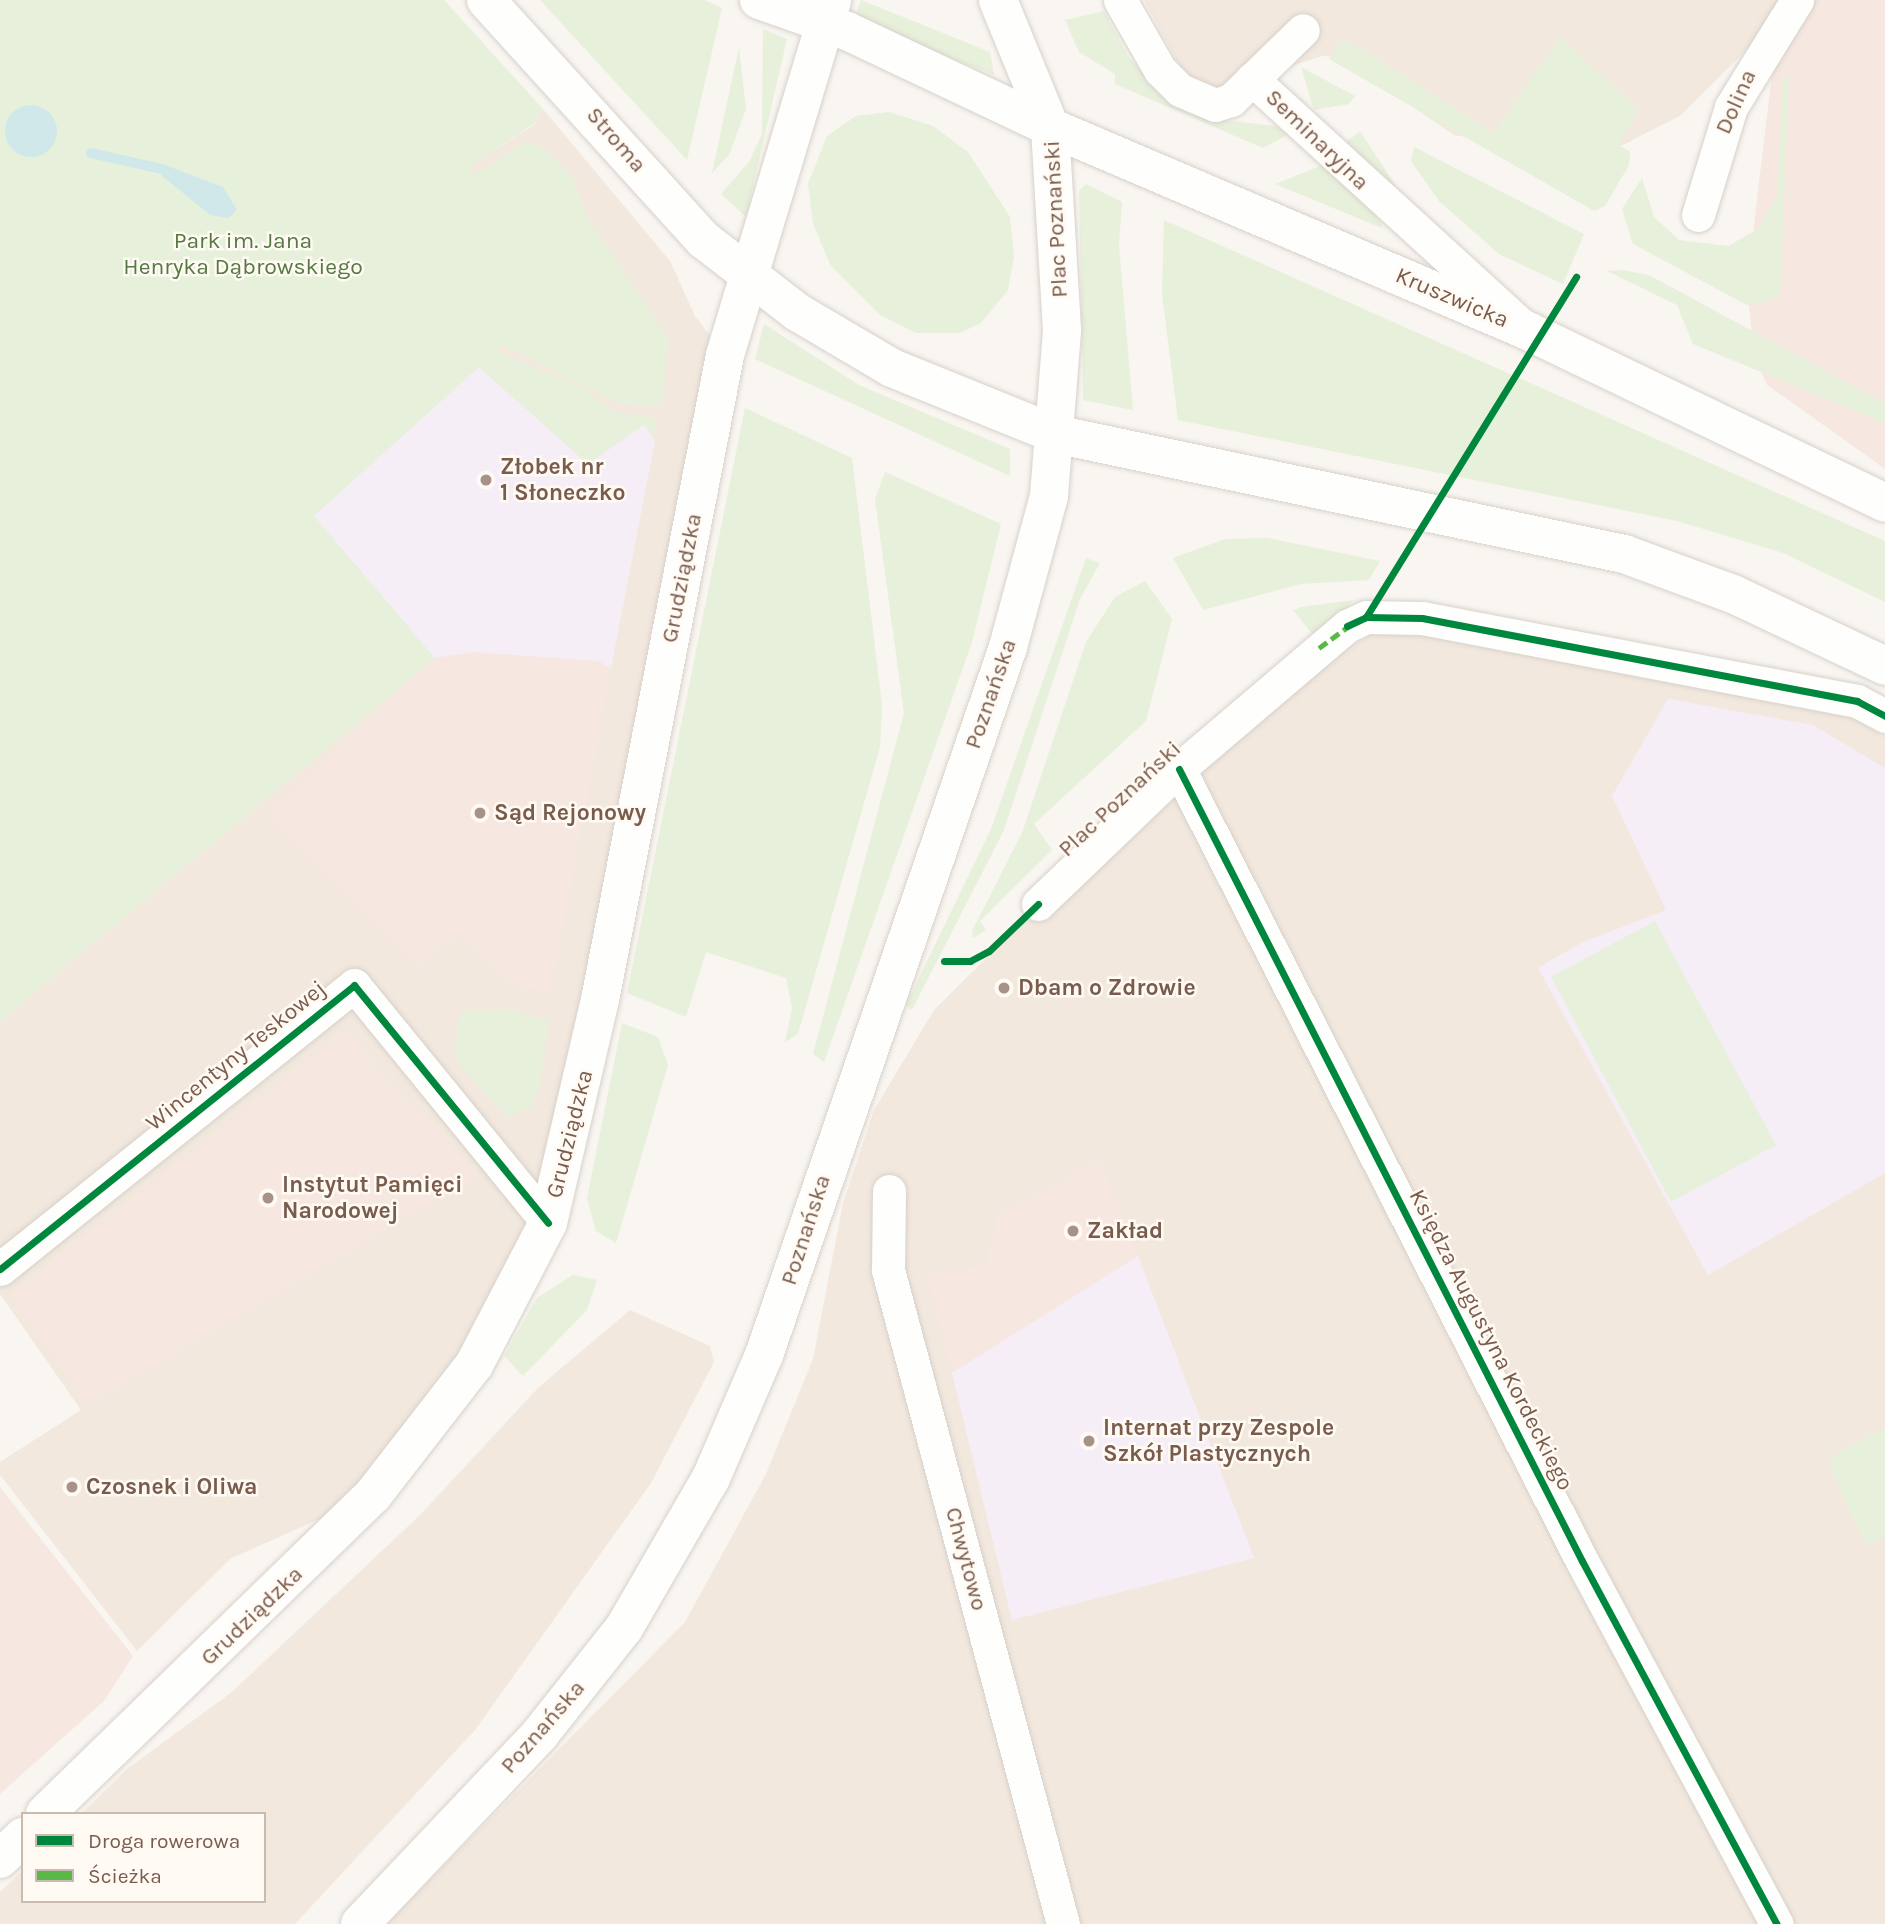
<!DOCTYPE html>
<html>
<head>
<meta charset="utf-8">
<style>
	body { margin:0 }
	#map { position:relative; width:1885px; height:1924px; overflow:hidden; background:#f9f5f0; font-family:Karla,sans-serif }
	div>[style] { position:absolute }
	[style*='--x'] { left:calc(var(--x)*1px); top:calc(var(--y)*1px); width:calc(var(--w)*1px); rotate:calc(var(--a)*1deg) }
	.residential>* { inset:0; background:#f2e8de }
	.commercial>* { inset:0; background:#f6e8e1 }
	.education>* { inset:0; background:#f6eef6 }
	.green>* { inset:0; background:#e7f0db }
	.water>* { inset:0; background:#d0e8ea }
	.round { border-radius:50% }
	.stream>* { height:10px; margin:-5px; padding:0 5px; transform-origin:5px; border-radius:5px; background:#d0e8ea }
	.roads { filter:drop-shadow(0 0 2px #d7d1cb) drop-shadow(0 0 2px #d7d1cb) }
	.street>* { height:33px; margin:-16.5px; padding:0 16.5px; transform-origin:16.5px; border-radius:16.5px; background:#fefefd }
	.secondary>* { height:38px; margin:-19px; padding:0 19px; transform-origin:19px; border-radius:19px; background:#fefefd }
	.quiet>* { height:5px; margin-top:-2.5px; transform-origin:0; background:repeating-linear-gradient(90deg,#58b947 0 10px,transparent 0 15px) }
	.cycleway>* { height:7px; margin:-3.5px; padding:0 3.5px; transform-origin:3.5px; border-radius:3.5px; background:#00873e }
	.dots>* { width:19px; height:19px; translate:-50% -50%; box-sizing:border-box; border:4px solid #fffaf3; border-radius:50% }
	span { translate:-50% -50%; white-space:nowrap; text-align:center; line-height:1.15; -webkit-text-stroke:5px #fffaf3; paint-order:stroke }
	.street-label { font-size:23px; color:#7a5c4d }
	.park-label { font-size:23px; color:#537a41 }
	.poi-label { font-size:23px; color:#7a5c4d; font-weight:700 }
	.left { translate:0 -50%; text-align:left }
	.legend { position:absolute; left:21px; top:1812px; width:245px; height:91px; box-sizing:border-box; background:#fffaf3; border:2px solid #cabbb1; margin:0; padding:9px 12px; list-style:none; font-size:21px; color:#7a5c4d }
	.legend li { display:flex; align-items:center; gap:14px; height:35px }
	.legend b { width:35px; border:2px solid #cabbb1 }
</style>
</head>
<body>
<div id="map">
	<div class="residential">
		<i style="clip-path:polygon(1144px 0,1797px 0,1680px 116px,1595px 159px,1454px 135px,1340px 57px,1322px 56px,1217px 90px,1185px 76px)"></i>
		<i style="clip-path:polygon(543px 109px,670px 261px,695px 316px,725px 355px,548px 1223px,373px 1495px,230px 1559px,137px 1651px,0 1475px,0 1462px,81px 1410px,0 1294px,0 1021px,435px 658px,314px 516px,520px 330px,469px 166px,534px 125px)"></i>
		<i style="clip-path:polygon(1392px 623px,1852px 718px,1885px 736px,1885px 1924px,386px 1924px,685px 1622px,766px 1474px,813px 1359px,843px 1203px,874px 1110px,934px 1010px,1153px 793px,1328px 659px)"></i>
		<i style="clip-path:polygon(630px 1310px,710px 1346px,714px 1362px,651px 1483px,475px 1730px,295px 1924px,0 1924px,0 1892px,23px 1870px,23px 1901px,264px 1901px,264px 1814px,81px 1814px,127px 1769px,232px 1692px,420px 1515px,538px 1388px)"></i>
	</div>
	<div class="commercial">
		<i style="clip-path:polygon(1797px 0,1885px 0,1885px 469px,1767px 385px,1754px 357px,1747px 284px,1778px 23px)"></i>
		<i style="clip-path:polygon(472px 652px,598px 661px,611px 668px,551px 991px,516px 986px,459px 933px,419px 969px,267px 814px,435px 658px)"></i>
		<i style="clip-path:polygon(345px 1032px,478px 1175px,88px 1404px,11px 1296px)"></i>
		<i style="clip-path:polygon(1100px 1161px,1138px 1256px,952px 1373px,928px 1276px,986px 1266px,999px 1213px)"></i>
		<i style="clip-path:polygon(0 1487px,133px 1656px,104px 1701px,0 1794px)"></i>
	</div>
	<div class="education">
		<i style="clip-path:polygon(464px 354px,588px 464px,645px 424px,655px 441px,611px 668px,598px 661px,473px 652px,435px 658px,297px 513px)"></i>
		<i style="clip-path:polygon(1668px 699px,1813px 725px,1885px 768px,1885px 1173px,1708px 1275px,1538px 968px,1581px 943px,1666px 910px,1612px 796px)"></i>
		<i style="clip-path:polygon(1138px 1256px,1254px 1558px,1012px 1620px,952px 1373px)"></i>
	</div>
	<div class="green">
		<i style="clip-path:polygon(0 0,444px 0,543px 109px,534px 124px,470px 166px,472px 176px,524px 142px,543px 147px,574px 179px,585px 214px,668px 338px,662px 404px,644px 407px,617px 403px,503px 345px,497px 351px,584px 389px,616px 413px,647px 415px,656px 421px,653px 439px,644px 424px,588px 464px,479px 367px,314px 516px,435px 658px,0 1021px)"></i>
		<i style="clip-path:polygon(540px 0,704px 0,722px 8px,687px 160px)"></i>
		<i style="clip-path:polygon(861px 0,990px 52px,994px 75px,854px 20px)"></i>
		<i style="clip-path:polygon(1104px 11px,1128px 56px,1167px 101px,1207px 118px,1275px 126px,1289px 134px,1263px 148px,1115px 84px,1115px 74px,1079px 52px,1065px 20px)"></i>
		<i style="clip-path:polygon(763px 29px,787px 39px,746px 217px,721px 194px,749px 162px,762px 134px)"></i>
		<i style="clip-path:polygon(1560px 37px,1639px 110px,1618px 144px,1630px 152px,1629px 165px,1605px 206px,1594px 211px,1329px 59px,1344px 38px,1494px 133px)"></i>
		<i style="clip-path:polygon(739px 47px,746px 109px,729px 155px,712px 173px)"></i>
		<i style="clip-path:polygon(1301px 67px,1355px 96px,1349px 104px,1314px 110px)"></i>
		<i style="clip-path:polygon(1789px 76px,1780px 297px,1747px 305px,1633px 244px,1622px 209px,1642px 178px,1654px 217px,1679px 240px,1728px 246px,1758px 229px,1777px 196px,1783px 77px)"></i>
		<i style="clip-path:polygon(889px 112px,933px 126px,968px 152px,1010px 217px,1014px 256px,1008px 290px,981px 323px,960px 333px,916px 333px,880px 315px,831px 266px,813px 224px,808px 184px,827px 136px,856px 116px)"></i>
		<i style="clip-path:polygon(1360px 131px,1401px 194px,1344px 144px)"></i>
		<i style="clip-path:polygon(1414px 147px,1584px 234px,1563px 284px,1499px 254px,1439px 201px,1411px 161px)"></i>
		<i style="clip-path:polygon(1323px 165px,1380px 220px,1382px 228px,1275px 184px)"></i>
		<i style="clip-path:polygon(1086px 184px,1122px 202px,1119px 245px,1133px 410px,1083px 400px,1079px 191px)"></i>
		<i style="clip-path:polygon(1164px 220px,1885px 541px,1885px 602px,1783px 553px,1677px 521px,1178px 420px,1162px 295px)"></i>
		<i style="clip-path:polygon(1623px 270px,1649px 275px,1885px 403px,1885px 423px,1693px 344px,1677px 305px,1607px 271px)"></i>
		<i style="clip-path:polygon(764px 324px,859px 385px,1010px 449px,1010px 476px,755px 359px)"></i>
		<i style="clip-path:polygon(745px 408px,852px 458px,882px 705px,880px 747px,798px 1034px,785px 1042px,792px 1008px,786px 978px,706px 952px,686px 1017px,627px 993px)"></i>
		<i style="clip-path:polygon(885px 472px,1001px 524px,972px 642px,824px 1062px,813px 1054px,904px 713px,875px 499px)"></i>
		<i style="clip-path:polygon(1267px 538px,1380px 561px,1369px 580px,1301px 584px,1203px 610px,1173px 558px,1225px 539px)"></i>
		<i style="clip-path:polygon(1086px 558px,1100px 563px,1080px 599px,1004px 830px,912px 1010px,906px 1005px,991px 829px)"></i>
		<i style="clip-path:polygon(1145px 581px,1172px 619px,1146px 721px,1034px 824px,1052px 850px,980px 921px,986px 930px,973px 938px,972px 931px,1022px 833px,1086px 642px,1115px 597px)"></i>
		<i style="clip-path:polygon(1354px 600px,1317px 640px,1293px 610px,1301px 607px)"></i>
		<i style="clip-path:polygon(1655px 921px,1776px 1145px,1671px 1202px,1551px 977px)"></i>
		<i style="clip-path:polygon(513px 1010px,549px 1021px,539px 1089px,531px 1108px,508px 1118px,457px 1062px,454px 1049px,461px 1011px)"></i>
		<i style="clip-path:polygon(622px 1023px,658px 1037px,668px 1065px,616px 1243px,596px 1231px,587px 1198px)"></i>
		<i style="clip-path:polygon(573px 1275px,597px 1280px,587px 1310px,523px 1376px,504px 1356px,537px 1298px)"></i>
		<i style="clip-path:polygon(1885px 1428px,1885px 1537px,1866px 1546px,1829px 1465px,1835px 1454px)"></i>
	</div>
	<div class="water">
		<i class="round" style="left:5px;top:105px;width:52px;height:52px"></i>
		<i style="clip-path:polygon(165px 165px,223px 187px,237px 210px,229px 218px,210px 215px,161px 175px)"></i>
	</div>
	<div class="stream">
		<i style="--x:91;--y:153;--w:73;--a:12.7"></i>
	</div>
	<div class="roads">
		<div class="street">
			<i style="--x:1120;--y:0;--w:81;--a:60.3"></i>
			<i style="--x:1160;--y:70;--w:28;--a:45"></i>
			<i style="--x:1180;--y:90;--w:38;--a:23"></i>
			<i style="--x:1215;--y:105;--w:17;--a:-17"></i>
			<i style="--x:1231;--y:100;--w:100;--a:-44.2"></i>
			<i style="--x:1252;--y:79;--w:360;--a:42.4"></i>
			<i style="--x:1698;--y:215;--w:113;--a:-73"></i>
			<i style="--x:1731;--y:107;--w:126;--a:-58.3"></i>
			<i style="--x:1179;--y:769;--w:889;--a:63.03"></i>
			<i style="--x:1582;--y:1561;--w:412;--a:61.8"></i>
			<i style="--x:1038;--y:904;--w:195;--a:-43.8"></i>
			<i style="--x:1179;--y:769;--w:221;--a:-40.4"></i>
			<i style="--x:1347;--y:626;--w:21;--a:-25"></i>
			<i style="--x:1366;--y:617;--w:56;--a:1"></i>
			<i style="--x:1422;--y:618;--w:443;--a:10.8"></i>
			<i style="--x:1857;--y:701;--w:32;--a:28"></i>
			<i style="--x:889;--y:1191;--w:79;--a:90.7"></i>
			<i style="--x:888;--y:1270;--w:677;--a:75.02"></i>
			<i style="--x:0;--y:1269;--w:454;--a:-38.7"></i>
			<i style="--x:354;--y:985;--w:307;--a:50.8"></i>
		</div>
		<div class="secondary">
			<i style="--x:486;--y:0;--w:324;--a:47.8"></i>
			<i style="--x:704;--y:240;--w:118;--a:37.7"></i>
			<i style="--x:797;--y:312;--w:110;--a:30.5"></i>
			<i style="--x:892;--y:368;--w:176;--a:22"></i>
			<i style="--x:1055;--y:434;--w:582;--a:11.91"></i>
			<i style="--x:1624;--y:554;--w:116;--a:20.2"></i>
			<i style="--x:1733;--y:594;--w:168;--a:25.3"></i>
			<i style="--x:759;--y:0;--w:93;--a:19.4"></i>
			<i style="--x:847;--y:31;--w:225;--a:25.3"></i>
			<i style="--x:1050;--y:127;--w:520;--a:23.11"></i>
			<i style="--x:1528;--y:331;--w:396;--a:25.7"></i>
			<i style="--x:45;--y:1814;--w:458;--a:-44.2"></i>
			<i style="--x:373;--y:1495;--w:165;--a:-52.2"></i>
			<i style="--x:474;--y:1365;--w:160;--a:-62.5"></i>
			<i style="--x:548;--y:1223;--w:229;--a:-76.9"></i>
			<i style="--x:600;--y:1000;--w:657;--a:-79.03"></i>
			<i style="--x:725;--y:355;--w:371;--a:-73.2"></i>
			<i style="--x:0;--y:1859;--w:32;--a:-44"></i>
			<i style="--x:360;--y:1924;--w:262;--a:-46.5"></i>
			<i style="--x:540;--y:1734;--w:135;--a:-51.6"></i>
			<i style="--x:624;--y:1628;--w:173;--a:-59.9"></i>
			<i style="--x:711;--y:1478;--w:134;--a:-66.7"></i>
			<i style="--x:764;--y:1355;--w:749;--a:-70.98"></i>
			<i style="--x:1008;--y:647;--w:156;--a:-74.8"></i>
			<i style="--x:1049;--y:496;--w:167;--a:-85.5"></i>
			<i style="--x:1062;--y:330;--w:203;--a:-93.4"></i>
			<i style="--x:1050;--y:127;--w:137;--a:-112.3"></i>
		</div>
	</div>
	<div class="quiet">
		<i style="--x:1319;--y:648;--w:42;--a:-36.3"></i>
	</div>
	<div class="cycleway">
		<i style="--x:1366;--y:617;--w:400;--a:-58.3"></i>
		<i style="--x:1347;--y:626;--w:21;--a:-25"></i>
		<i style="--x:1366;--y:617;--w:56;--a:1"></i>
		<i style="--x:1422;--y:618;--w:443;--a:10.8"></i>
		<i style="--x:1857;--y:701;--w:32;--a:28"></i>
		<i style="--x:1179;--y:769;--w:889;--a:63.03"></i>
		<i style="--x:1582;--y:1561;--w:412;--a:61.8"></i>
		<i style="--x:944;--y:961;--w:26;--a:0"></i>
		<i style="--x:970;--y:961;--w:21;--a:-28"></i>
		<i style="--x:989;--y:951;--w:68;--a:-43.8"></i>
		<i style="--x:0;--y:1269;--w:454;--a:-38.7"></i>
		<i style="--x:354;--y:985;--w:307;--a:50.8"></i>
	</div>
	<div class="dots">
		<i style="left:486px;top:480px;background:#a69286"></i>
		<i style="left:480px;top:813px;background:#a69286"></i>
		<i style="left:1004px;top:988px;background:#a69286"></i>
		<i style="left:268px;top:1198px;background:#a69286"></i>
		<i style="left:1073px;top:1231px;background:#a69286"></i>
		<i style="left:1089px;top:1441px;background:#a69286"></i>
		<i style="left:72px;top:1487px;background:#a69286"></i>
	</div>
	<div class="street-label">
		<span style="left:1736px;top:102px;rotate:-66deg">Dolina</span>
		<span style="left:616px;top:140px;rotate:49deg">Stroma</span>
		<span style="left:1317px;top:140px;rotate:44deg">Seminaryjna</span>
		<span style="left:1056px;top:219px;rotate:-93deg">Plac Poznański</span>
		<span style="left:1452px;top:298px;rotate:23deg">Kruszwicka</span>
		<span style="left:682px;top:578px;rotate:-79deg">Grudziądzka</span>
		<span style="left:991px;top:694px;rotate:-71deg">Poznańska</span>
		<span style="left:1120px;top:799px;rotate:-43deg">Plac Poznański</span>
		<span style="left:236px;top:1056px;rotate:-39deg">Wincentyny Teskowej</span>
		<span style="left:570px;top:1134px;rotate:-76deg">Grudziądzka</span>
		<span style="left:806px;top:1230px;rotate:-72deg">Poznańska</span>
		<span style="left:1491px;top:1340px;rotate:63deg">Księdza Augustyna Kordeckiego</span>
		<span style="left:966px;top:1559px;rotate:75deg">Chwytowo</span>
		<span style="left:252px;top:1616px;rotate:-44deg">Grudziądzka</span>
		<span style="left:543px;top:1727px;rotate:-49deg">Poznańska</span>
	</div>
	<div class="park-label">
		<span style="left:243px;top:254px">Park im. Jana<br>Henryka Dąbrowskiego</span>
	</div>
	<div class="poi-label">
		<span class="left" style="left:500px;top:480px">Złobek nr<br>1 Słoneczko</span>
		<span class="left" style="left:494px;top:813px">Sąd Rejonowy</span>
		<span class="left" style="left:1018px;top:988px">Dbam o Zdrowie</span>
		<span class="left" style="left:282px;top:1198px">Instytut Pamięci<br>Narodowej</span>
		<span class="left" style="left:1087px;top:1231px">Zakład</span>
		<span class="left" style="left:1103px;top:1441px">Internat przy Zespole<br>Szkół Plastycznych</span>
		<span class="left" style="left:86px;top:1487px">Czosnek i Oliwa</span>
	</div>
	<ul class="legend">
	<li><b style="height:9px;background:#00873e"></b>Droga rowerowa</li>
	<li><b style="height:9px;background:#58b947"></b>Ścieżka</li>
	</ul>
</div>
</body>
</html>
